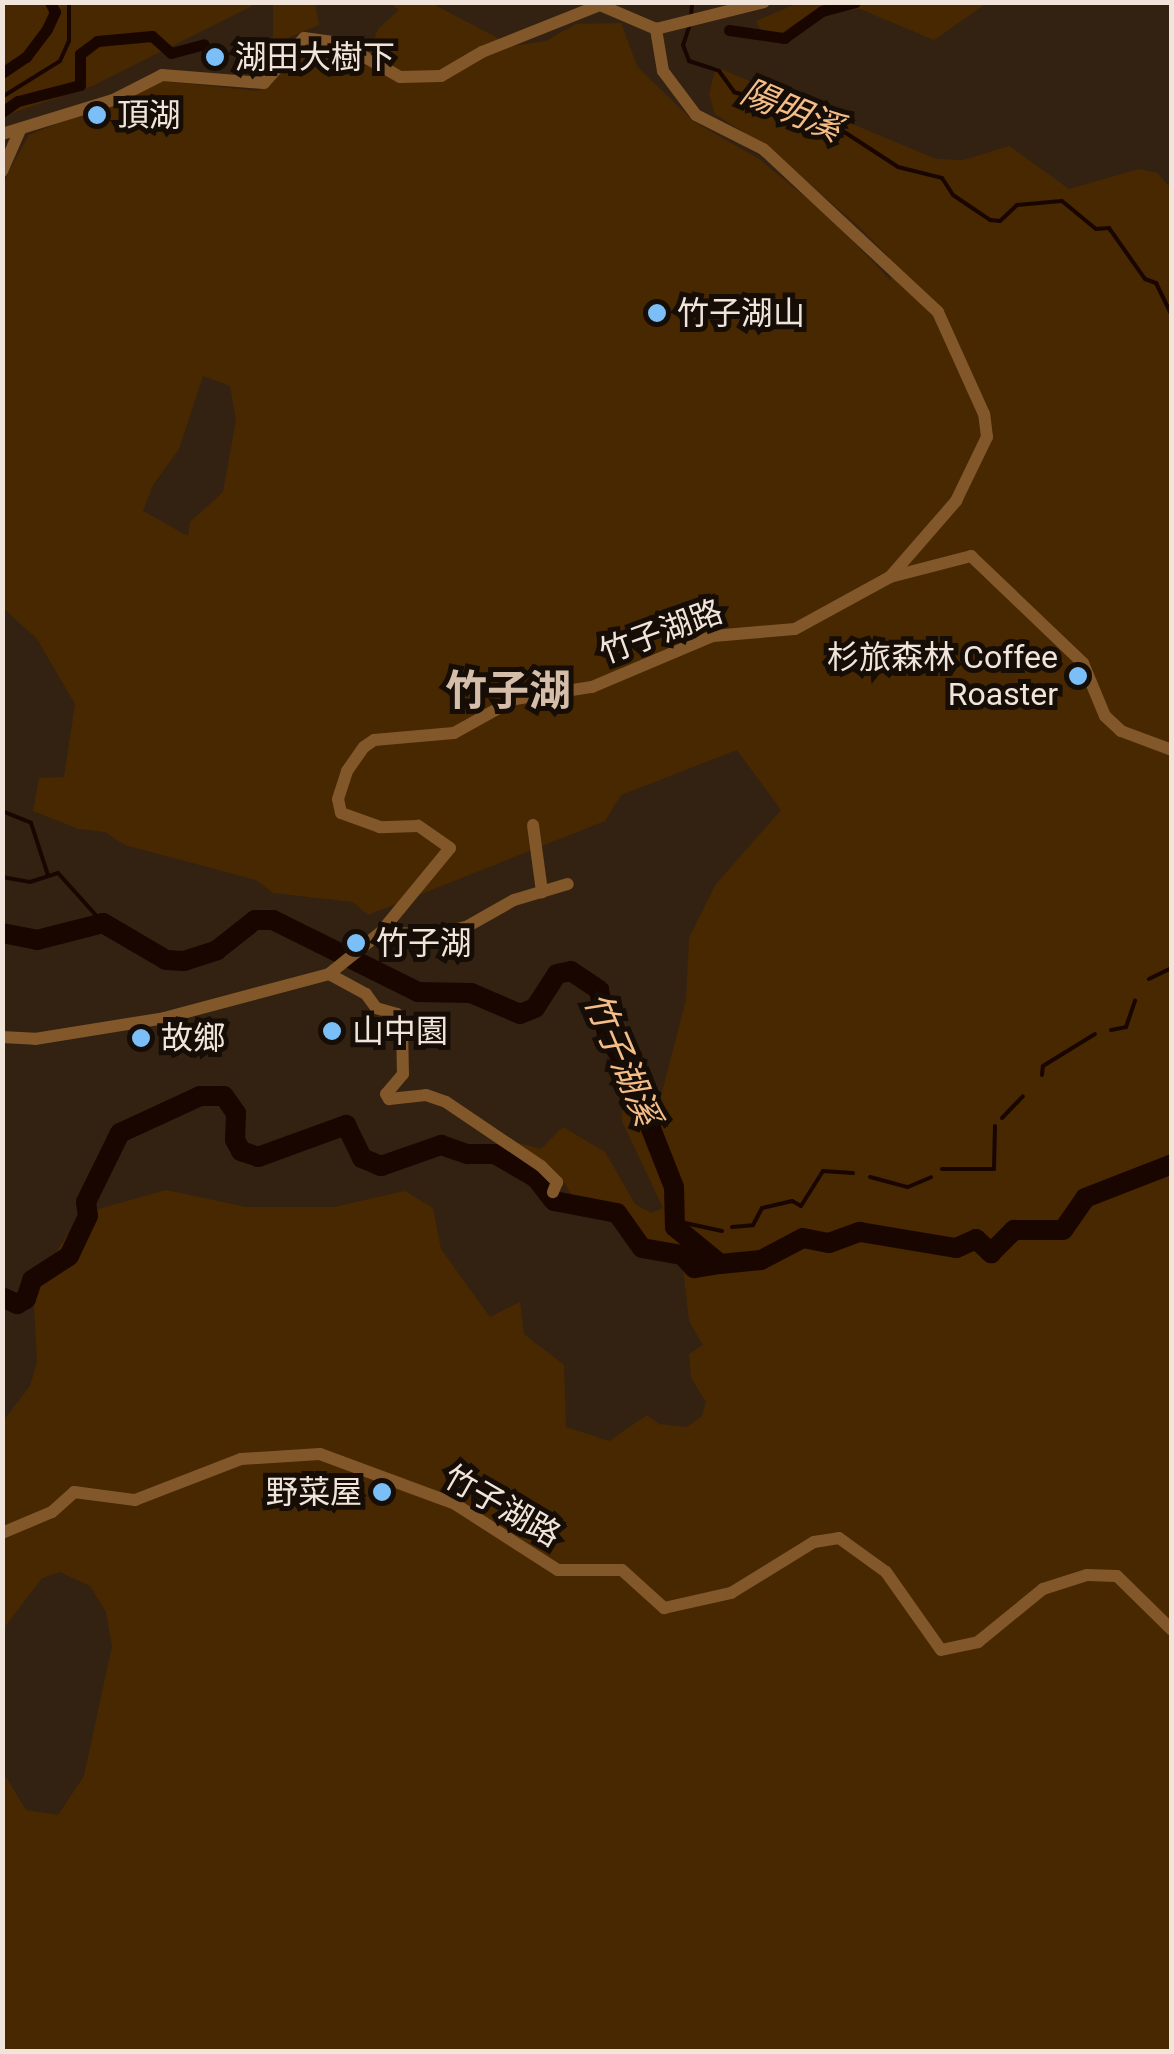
<!DOCTYPE html>
<html>
<head>
<meta charset="utf-8">
<style>
	body { margin:0 }
	#map { position:relative; width:1174px; height:2054px; overflow:hidden; background:#321; font-family:Roboto,"Noto Sans TC",sans-serif }
	div>[style] { position:absolute }
	[style*='--x'] { left:calc(var(--x)*1px); top:calc(var(--y)*1px); width:calc(var(--w)*1px); rotate:calc(var(--a)*1deg) }
	.green>* { inset:0; background:#482801 }
	.stream>* { height:4px; margin:-2px; padding:0 2px; transform-origin:2px; border-radius:2px; background:#1a0600 }
	.canal>* { height:11px; margin:-5.5px; padding:0 5.5px; transform-origin:5.5px; border-radius:5.5px; background:#1a0600 }
	.river>* { height:20px; margin:-10px; padding:0 10px; transform-origin:10px; border-radius:10px; background:#1a0600 }
	.street>* { height:12px; margin:-6px; padding:0 6px; transform-origin:6px; border-radius:6px; background:#82572a }
	.dots>* { width:28px; height:28px; translate:-50% -50%; box-sizing:border-box; border:5px solid #150d06; border-radius:50% }
	span { translate:-50% -50%; white-space:nowrap; text-align:center; line-height:1.15; -webkit-text-stroke:10px #150d06; paint-order:stroke }
	.poi-label { font-size:32px; color:#f1e5db }
	.left { translate:0 -50%; text-align:left }
	.right { translate:-100% -50%; text-align:right }
	.street-label { font-size:32px; color:#f1e5db }
	.water-label { font-size:35px; color:#f4bd88; font-style:italic }
	.district-label { font-size:42px; color:#d4bda9; font-weight:700 }
	.frame { position:absolute; inset:0; border:5px solid #f1e5db; pointer-events:none }
</style>
</head>
<body>
<div id="map">
	<div class="green">
		<i style="clip-path:polygon(3px 2px,252px 2px,252px 6px,92px 86px,3px 116px)"></i>
		<i style="clip-path:polygon(evenodd,388px 2px,431px 3px,513px 46px,546px 41px,576px 24px,621px 23px,637px 66px,693px 121px,759px 159px,829px 216px,891px 281px,889px 257px,858px 226px,768px 148px,715px 114px,709px 94px,716px 67px,936px 159px,964px 160px,1009px 146px,1069px 189px,1139px 169px,1157px 173px,1171px 188px,1171px 2051px,3px 2051px,3px 1772px,26px 1810px,58px 1815px,84px 1776px,112px 1646px,106px 1612px,90px 1586px,60px 1572px,42px 1578px,3px 1629px,3px 1421px,30px 1386px,37px 1362px,33px 1288px,81px 1214px,166px 1190px,246px 1207px,334px 1207px,405px 1191px,433px 1208px,441px 1249px,490px 1317px,520px 1302px,524px 1334px,564px 1365px,566px 1427px,609px 1441px,647px 1415px,659px 1424px,687px 1427px,702px 1416px,706px 1402px,691px 1378px,689px 1354px,703px 1345px,689px 1321px,682px 1257px,643px 1255px,613px 1216px,578px 1208px,564px 1182px,508px 1159px,499px 1148px,507px 1140px,541px 1149px,563px 1127px,605px 1152px,635px 1204px,651px 1213px,663px 1208px,622px 1121px,623px 1085px,640px 1071px,648px 1115px,656px 1115px,686px 1000px,689px 938px,716px 884px,781px 810px,737px 750px,621px 795px,605px 821px,368px 915px,353px 902px,273px 893px,256px 880px,125px 845px,105px 832px,79px 829px,33px 811px,39px 778px,64px 777px,75px 704px,37px 639px,3px 608px,2px 189px,9px 171px,29px 135px,163px 81px,259px 91px,301px 55px,322px 50px,363px 69px,378px 29px,399px 10px,388px 2px,203px 376px,230px 386px,236px 420px,223px 492px,190px 522px,188px 536px,143px 511px,153px 485px,179px 449px,203px 376px)"></i>
		<i style="clip-path:polygon(273px 3px,315px 3px,319px 25px,273px 44px)"></i>
		<i style="clip-path:polygon(798px 3px,798px 2px,987px 3px,934px 40px,860px 9px,830px 13px,767px 42px,756px 21px)"></i>
	</div>
	<div class="stream">
		<i style="--x:691;--y:18;--w:16;--a:-86"></i>
		<i style="--x:689;--y:27;--w:19;--a:108"></i>
		<i style="--x:683;--y:45;--w:17;--a:69"></i>
		<i style="--x:689;--y:61;--w:32;--a:18"></i>
		<i style="--x:719;--y:71;--w:26;--a:54"></i>
		<i style="--x:734;--y:92;--w:100;--a:17.5"></i>
		<i style="--x:829;--y:122;--w:82;--a:33.1"></i>
		<i style="--x:898;--y:167;--w:45;--a:14"></i>
		<i style="--x:942;--y:178;--w:20;--a:57"></i>
		<i style="--x:953;--y:195;--w:45;--a:34"></i>
		<i style="--x:990;--y:220;--w:10;--a:6"></i>
		<i style="--x:1000;--y:221;--w:23;--a:-43"></i>
		<i style="--x:1017;--y:205;--w:45;--a:-5.1"></i>
		<i style="--x:1062;--y:201;--w:44;--a:39.5"></i>
		<i style="--x:1096;--y:229;--w:13;--a:-4"></i>
		<i style="--x:1109;--y:228;--w:62;--a:54.8"></i>
		<i style="--x:1145;--y:279;--w:12;--a:20"></i>
		<i style="--x:1156;--y:283;--w:37;--a:64"></i>
		<i style="--x:2;--y:97;--w:68;--a:-31.8"></i>
		<i style="--x:60;--y:61;--w:22;--a:-66"></i>
		<i style="--x:69;--y:41;--w:39;--a:-90"></i>
		<i style="--x:2;--y:811;--w:31;--a:22"></i>
		<i style="--x:31;--y:823;--w:55;--a:71.9"></i>
		<i style="--x:1172;--y:862;--w:22;--a:90"></i>
		<i style="--x:2;--y:877;--w:28;--a:10"></i>
		<i style="--x:30;--y:882;--w:29;--a:-18"></i>
		<i style="--x:58;--y:873;--w:67;--a:48"></i>
		<i style="--x:1149;--y:979;--w:25;--a:-26"></i>
		<i style="--x:1111;--y:1030;--w:15;--a:-11"></i>
		<i style="--x:1126;--y:1027;--w:28;--a:-71"></i>
		<i style="--x:1042;--y:1075;--w:9;--a:-84"></i>
		<i style="--x:1043;--y:1066;--w:61;--a:-31.6"></i>
		<i style="--x:1002;--y:1118;--w:30;--a:-46"></i>
		<i style="--x:942;--y:1169;--w:52;--a:0"></i>
		<i style="--x:994;--y:1169;--w:43;--a:-88.7"></i>
		<i style="--x:870;--y:1177;--w:39;--a:15"></i>
		<i style="--x:908;--y:1187;--w:25;--a:-23"></i>
		<i style="--x:676;--y:1221;--w:47;--a:12.3"></i>
		<i style="--x:732;--y:1227;--w:21;--a:-5"></i>
		<i style="--x:753;--y:1225;--w:19;--a:-62"></i>
		<i style="--x:762;--y:1208;--w:31;--a:-13"></i>
		<i style="--x:792;--y:1201;--w:10;--a:29"></i>
		<i style="--x:801;--y:1206;--w:41;--a:-57.8"></i>
		<i style="--x:823;--y:1171;--w:30;--a:4"></i>
	</div>
	<div class="canal">
		<i style="--x:729;--y:30;--w:56;--a:8.3"></i>
		<i style="--x:784;--y:38;--w:47;--a:-35.4"></i>
		<i style="--x:822;--y:11;--w:34;--a:-15"></i>
		<i style="--x:2;--y:73;--w:29;--a:-34"></i>
		<i style="--x:26;--y:57;--w:35;--a:-53"></i>
		<i style="--x:47;--y:29;--w:19;--a:-65"></i>
		<i style="--x:55;--y:12;--w:11;--a:-117"></i>
		<i style="--x:2;--y:112;--w:19;--a:-35"></i>
		<i style="--x:18;--y:101;--w:64;--a:-14.5"></i>
		<i style="--x:80;--y:85;--w:31;--a:-90"></i>
		<i style="--x:80;--y:54;--w:21;--a:-37"></i>
		<i style="--x:97;--y:41;--w:55;--a:-5.2"></i>
		<i style="--x:152;--y:36;--w:25;--a:42"></i>
		<i style="--x:171;--y:53;--w:34;--a:-15"></i>
	</div>
	<div class="river">
		<i style="--x:2;--y:933;--w:36;--a:11"></i>
		<i style="--x:37;--y:940;--w:68;--a:-14.4"></i>
		<i style="--x:103;--y:923;--w:73;--a:30.4"></i>
		<i style="--x:166;--y:960;--w:18;--a:3"></i>
		<i style="--x:184;--y:961;--w:35;--a:-18"></i>
		<i style="--x:217;--y:950;--w:48;--a:-38.3"></i>
		<i style="--x:255;--y:920;--w:18;--a:0"></i>
		<i style="--x:273;--y:920;--w:162;--a:26.4"></i>
		<i style="--x:418;--y:992;--w:53;--a:1.1"></i>
		<i style="--x:471;--y:993;--w:53;--a:23.2"></i>
		<i style="--x:520;--y:1014;--w:16;--a:-22"></i>
		<i style="--x:535;--y:1008;--w:40;--a:-57.1"></i>
		<i style="--x:557;--y:974;--w:14;--a:-12"></i>
		<i style="--x:571;--y:971;--w:34;--a:34"></i>
		<i style="--x:599;--y:990;--w:46;--a:79.9"></i>
		<i style="--x:607;--y:1035;--w:52;--a:58.5"></i>
		<i style="--x:634;--y:1079;--w:25;--a:90"></i>
		<i style="--x:634;--y:1104;--w:17;--a:45"></i>
		<i style="--x:646;--y:1116;--w:76;--a:68.5"></i>
		<i style="--x:674;--y:1187;--w:40;--a:88.6"></i>
		<i style="--x:675;--y:1227;--w:58;--a:39.4"></i>
		<i style="--x:720;--y:1264;--w:41;--a:-5.6"></i>
		<i style="--x:761;--y:1260;--w:47;--a:-27.6"></i>
		<i style="--x:803;--y:1238;--w:26;--a:11"></i>
		<i style="--x:829;--y:1243;--w:33;--a:-20"></i>
		<i style="--x:860;--y:1232;--w:97;--a:9.5"></i>
		<i style="--x:956;--y:1248;--w:22;--a:-24"></i>
		<i style="--x:976;--y:1239;--w:21;--a:43"></i>
		<i style="--x:991;--y:1253;--w:33;--a:-45"></i>
		<i style="--x:1014;--y:1230;--w:49;--a:0"></i>
		<i style="--x:1063;--y:1230;--w:39;--a:-55"></i>
		<i style="--x:1085;--y:1198;--w:93;--a:-21.3"></i>
		<i style="--x:2;--y:1297;--w:17;--a:25"></i>
		<i style="--x:17;--y:1304;--w:10;--a:-29"></i>
		<i style="--x:26;--y:1299;--w:20;--a:-72"></i>
		<i style="--x:32;--y:1280;--w:44;--a:-33"></i>
		<i style="--x:69;--y:1256;--w:44;--a:-64.6"></i>
		<i style="--x:88;--y:1216;--w:14;--a:-98"></i>
		<i style="--x:86;--y:1202;--w:77;--a:-63.8"></i>
		<i style="--x:120;--y:1133;--w:88;--a:-24.8"></i>
		<i style="--x:200;--y:1096;--w:24;--a:0"></i>
		<i style="--x:224;--y:1096;--w:21;--a:55"></i>
		<i style="--x:236;--y:1113;--w:27;--a:92"></i>
		<i style="--x:235;--y:1140;--w:13;--a:61"></i>
		<i style="--x:241;--y:1151;--w:18;--a:19"></i>
		<i style="--x:258;--y:1157;--w:94;--a:-20"></i>
		<i style="--x:346;--y:1125;--w:37;--a:64"></i>
		<i style="--x:362;--y:1158;--w:21;--a:23"></i>
		<i style="--x:381;--y:1166;--w:64;--a:-19.3"></i>
		<i style="--x:441;--y:1145;--w:28;--a:19"></i>
		<i style="--x:467;--y:1154;--w:28;--a:0"></i>
		<i style="--x:495;--y:1154;--w:48;--a:30.3"></i>
		<i style="--x:536;--y:1178;--w:29;--a:52"></i>
		<i style="--x:554;--y:1201;--w:64;--a:10.8"></i>
		<i style="--x:617;--y:1213;--w:43;--a:54.5"></i>
		<i style="--x:642;--y:1248;--w:41;--a:9.9"></i>
		<i style="--x:682;--y:1255;--w:18;--a:47"></i>
		<i style="--x:694;--y:1268;--w:26;--a:-9"></i>
	</div>
	<div class="street">
		<i style="--x:2;--y:134;--w:116;--a:-17"></i>
		<i style="--x:113;--y:100;--w:55;--a:-27"></i>
		<i style="--x:162;--y:75;--w:102;--a:4.5"></i>
		<i style="--x:264;--y:83;--w:60;--a:-48.4"></i>
		<i style="--x:304;--y:38;--w:36;--a:8"></i>
		<i style="--x:340;--y:43;--w:69;--a:29.5"></i>
		<i style="--x:400;--y:77;--w:41;--a:-1.4"></i>
		<i style="--x:441;--y:76;--w:48;--a:-30.3"></i>
		<i style="--x:482;--y:52;--w:127;--a:-21.7"></i>
		<i style="--x:600;--y:5;--w:61;--a:23.2"></i>
		<i style="--x:656;--y:29;--w:111;--a:-14"></i>
		<i style="--x:2;--y:171;--w:45;--a:-66.3"></i>
		<i style="--x:890;--y:577;--w:84;--a:-14.5"></i>
		<i style="--x:971;--y:556;--w:155;--a:43.7"></i>
		<i style="--x:1083;--y:663;--w:57;--a:67.5"></i>
		<i style="--x:1105;--y:716;--w:22;--a:43"></i>
		<i style="--x:1121;--y:731;--w:54;--a:20.4"></i>
		<i style="--x:533;--y:825;--w:68;--a:82.3"></i>
		<i style="--x:380;--y:933;--w:57;--a:1"></i>
		<i style="--x:437;--y:934;--w:32;--a:-14"></i>
		<i style="--x:468;--y:926;--w:53;--a:-29.5"></i>
		<i style="--x:514;--y:900;--w:56;--a:-16.5"></i>
		<i style="--x:329;--y:974;--w:42;--a:28.4"></i>
		<i style="--x:366;--y:994;--w:17;--a:54"></i>
		<i style="--x:376;--y:1008;--w:22;--a:16"></i>
		<i style="--x:397;--y:1014;--w:11;--a:63"></i>
		<i style="--x:402;--y:1024;--w:50;--a:88.9"></i>
		<i style="--x:403;--y:1074;--w:26;--a:130"></i>
		<i style="--x:386;--y:1094;--w:6;--a:59"></i>
		<i style="--x:389;--y:1099;--w:37;--a:-6"></i>
		<i style="--x:426;--y:1095;--w:21;--a:19"></i>
		<i style="--x:446;--y:1102;--w:115;--a:34"></i>
		<i style="--x:541;--y:1166;--w:23;--a:45"></i>
		<i style="--x:557;--y:1182;--w:11;--a:112"></i>
		<i style="--x:2;--y:1037;--w:33;--a:3"></i>
		<i style="--x:35;--y:1039;--w:131;--a:-9.2"></i>
		<i style="--x:164;--y:1018;--w:171;--a:-14.9"></i>
		<i style="--x:329;--y:974;--w:65;--a:-38.8"></i>
		<i style="--x:380;--y:933;--w:110;--a:-50.5"></i>
		<i style="--x:450;--y:848;--w:39;--a:-145"></i>
		<i style="--x:418;--y:826;--w:38;--a:178"></i>
		<i style="--x:380;--y:827;--w:41;--a:-160.3"></i>
		<i style="--x:341;--y:813;--w:14;--a:-102"></i>
		<i style="--x:338;--y:799;--w:29;--a:-72"></i>
		<i style="--x:347;--y:771;--w:29;--a:-55"></i>
		<i style="--x:364;--y:747;--w:12;--a:-35"></i>
		<i style="--x:374;--y:740;--w:80;--a:-5"></i>
		<i style="--x:454;--y:733;--w:70;--a:-29.1"></i>
		<i style="--x:515;--y:699;--w:78;--a:-8.9"></i>
		<i style="--x:592;--y:687;--w:131;--a:-22.9"></i>
		<i style="--x:713;--y:636;--w:82;--a:-4.9"></i>
		<i style="--x:795;--y:629;--w:108;--a:-28.7"></i>
		<i style="--x:890;--y:577;--w:101;--a:-49"></i>
		<i style="--x:956;--y:501;--w:71;--a:-64.2"></i>
		<i style="--x:987;--y:437;--w:23;--a:-97"></i>
		<i style="--x:984;--y:414;--w:112;--a:-114.3"></i>
		<i style="--x:938;--y:312;--w:239;--a:-137"></i>
		<i style="--x:763;--y:149;--w:75;--a:-153.1"></i>
		<i style="--x:696;--y:115;--w:55;--a:-126.9"></i>
		<i style="--x:663;--y:71;--w:43;--a:-99.5"></i>
		<i style="--x:2;--y:1533;--w:54;--a:-22.8"></i>
		<i style="--x:52;--y:1512;--w:30;--a:-42"></i>
		<i style="--x:74;--y:1492;--w:62;--a:7.5"></i>
		<i style="--x:135;--y:1500;--w:114;--a:-21.1"></i>
		<i style="--x:241;--y:1459;--w:79;--a:-3.6"></i>
		<i style="--x:320;--y:1454;--w:144;--a:20.3"></i>
		<i style="--x:455;--y:1504;--w:122;--a:32.7"></i>
		<i style="--x:558;--y:1570;--w:64;--a:0"></i>
		<i style="--x:622;--y:1570;--w:57;--a:42.1"></i>
		<i style="--x:664;--y:1608;--w:69;--a:-12.6"></i>
		<i style="--x:731;--y:1593;--w:97;--a:-31.6"></i>
		<i style="--x:814;--y:1542;--w:25;--a:-9"></i>
		<i style="--x:839;--y:1538;--w:58;--a:35.9"></i>
		<i style="--x:886;--y:1572;--w:95;--a:54.8"></i>
		<i style="--x:941;--y:1650;--w:38;--a:-12"></i>
		<i style="--x:978;--y:1642;--w:84;--a:-39.2"></i>
		<i style="--x:1043;--y:1589;--w:46;--a:-17.7"></i>
		<i style="--x:1087;--y:1575;--w:30;--a:2"></i>
		<i style="--x:1117;--y:1576;--w:77;--a:44.5"></i>
	</div>
	<div class="dots">
		<i style="left:215px;top:57px;background:#7abff8"></i>
		<i style="left:97px;top:115px;background:#7abff8"></i>
		<i style="left:657px;top:313px;background:#7abff8"></i>
		<i style="left:1078px;top:676px;background:#7abff8"></i>
		<i style="left:356px;top:943px;background:#7abff8"></i>
		<i style="left:332px;top:1031px;background:#7abff8"></i>
		<i style="left:141px;top:1038px;background:#7abff8"></i>
		<i style="left:382px;top:1492px;background:#7abff8"></i>
	</div>
	<div class="poi-label">
		<span class="left" style="left:235px;top:57px">湖田大樹下</span>
		<span class="left" style="left:117px;top:115px">頂湖</span>
		<span class="left" style="left:677px;top:313px">竹子湖山</span>
		<span class="right" style="left:1058px;top:676px">杉旅森林 Coffee<br>Roaster</span>
		<span class="left" style="left:376px;top:943px">竹子湖</span>
		<span class="left" style="left:352px;top:1031px">山中園</span>
		<span class="left" style="left:161px;top:1038px">故鄉</span>
		<span class="right" style="left:362px;top:1492px">野菜屋</span>
	</div>
	<div class="street-label">
		<span style="left:661px;top:632px;rotate:-20deg">竹子湖路</span>
		<span style="left:502px;top:1506px;rotate:30deg">竹子湖路</span>
	</div>
	<div class="water-label">
		<span style="left:791px;top:111px;rotate:23deg">陽明溪</span>
		<span style="left:621px;top:1059px;rotate:67deg">竹子湖溪</span>
	</div>
	<div class="district-label">
		<span style="left:508px;top:691px">竹子湖</span>
	</div>
	<div class="frame"></div>
</div>
</body>
</html>
